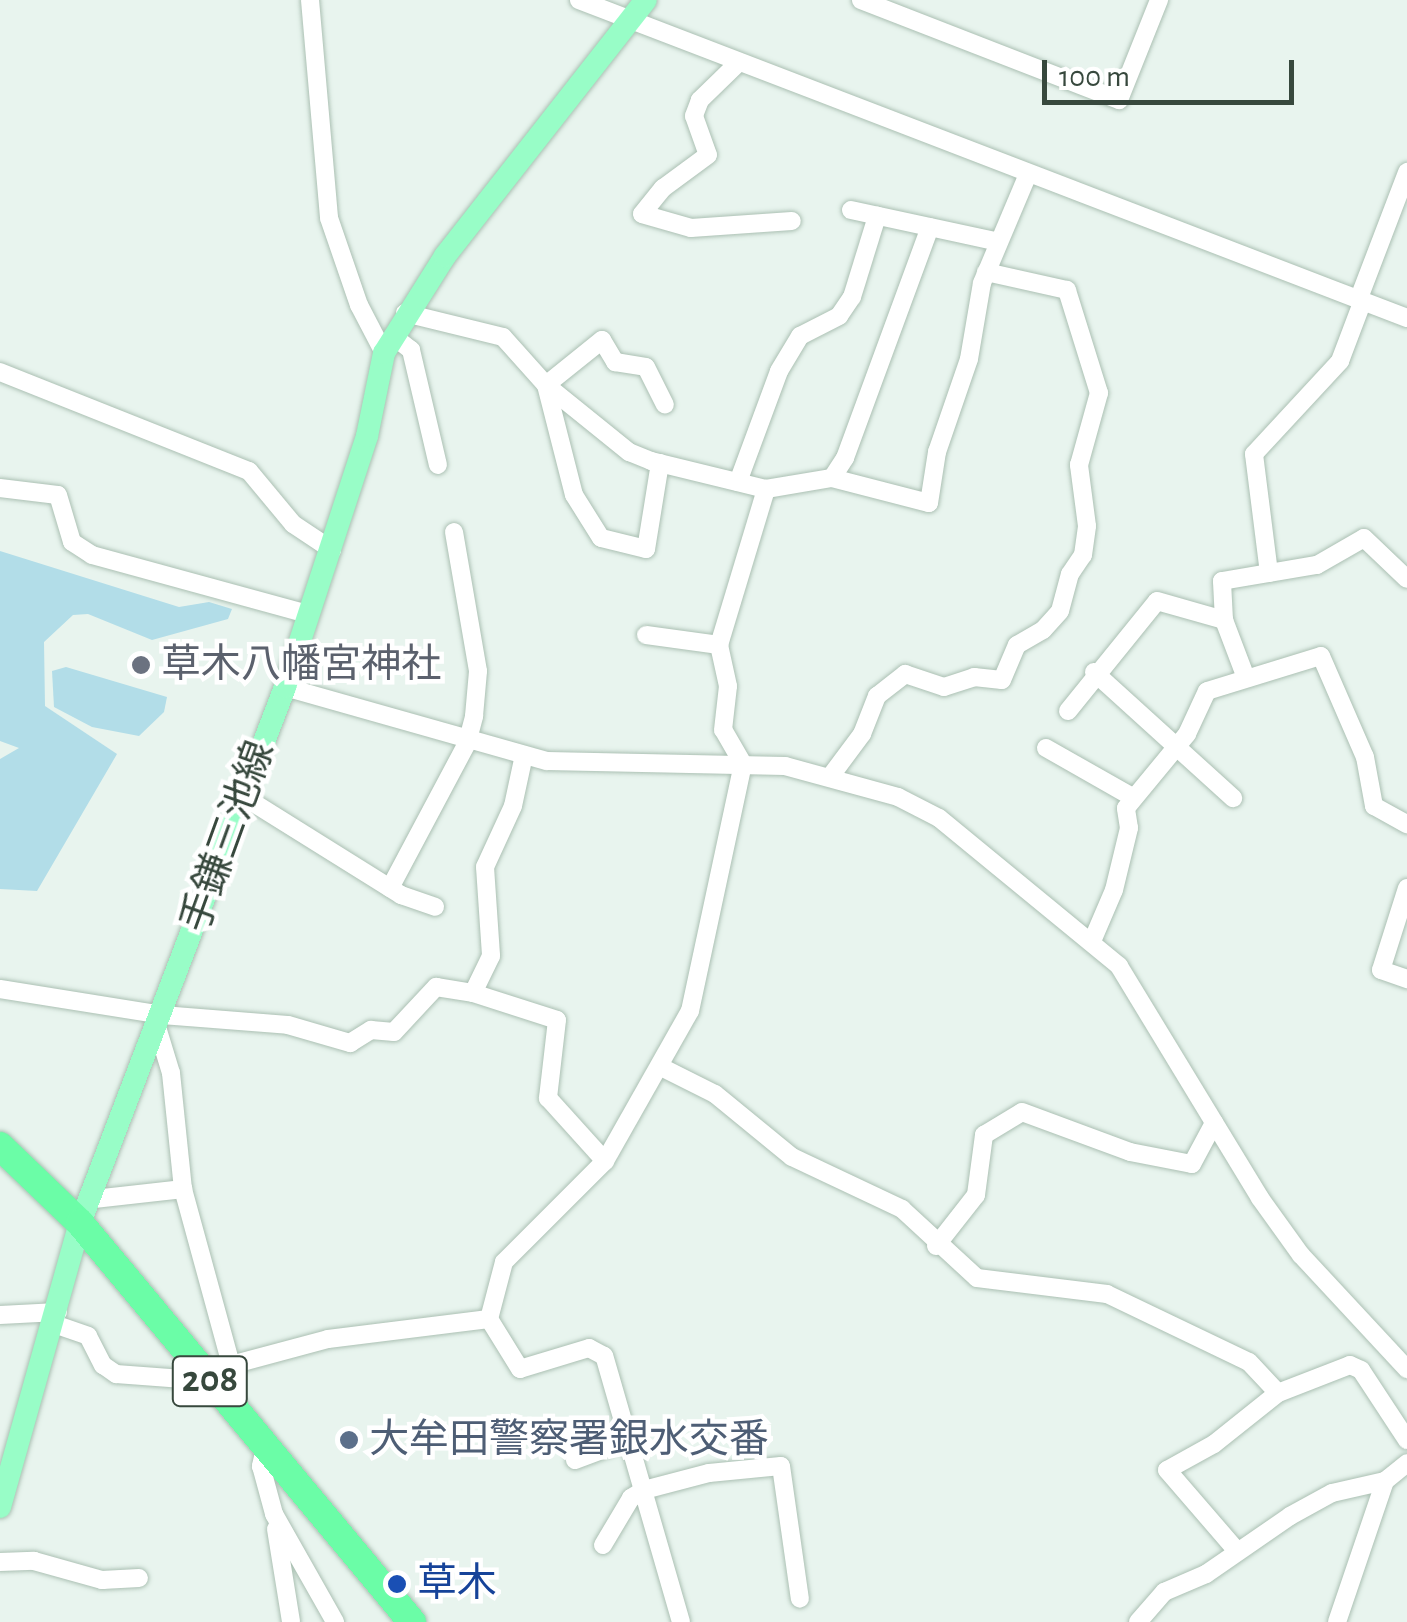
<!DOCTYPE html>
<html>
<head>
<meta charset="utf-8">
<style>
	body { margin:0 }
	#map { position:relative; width:1407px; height:1622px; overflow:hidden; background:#e8f4ee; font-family:"Alegreya Sans","Noto Sans JP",sans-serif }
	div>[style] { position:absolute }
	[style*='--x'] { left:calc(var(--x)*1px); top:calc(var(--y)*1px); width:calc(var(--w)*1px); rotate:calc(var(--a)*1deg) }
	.green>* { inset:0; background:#b2dde8 }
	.roads { filter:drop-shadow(0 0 2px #abc0b3) drop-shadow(0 0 2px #abc0b3) }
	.minor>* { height:18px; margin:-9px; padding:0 9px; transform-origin:9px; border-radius:9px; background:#fff }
	.major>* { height:22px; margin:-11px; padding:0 11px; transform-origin:11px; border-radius:11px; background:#98fdc7 }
	.highway>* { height:28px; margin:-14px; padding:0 14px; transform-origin:14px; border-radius:14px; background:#6bfda7 }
	.dots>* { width:28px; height:28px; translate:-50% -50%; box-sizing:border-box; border:5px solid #fff; border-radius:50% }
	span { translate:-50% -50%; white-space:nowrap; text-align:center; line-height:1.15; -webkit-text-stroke:9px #fff; paint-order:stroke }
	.shield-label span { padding:2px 8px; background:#fff; border:2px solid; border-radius:8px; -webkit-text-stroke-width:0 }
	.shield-label { font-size:38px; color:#37483d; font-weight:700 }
	.worship-label { font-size:40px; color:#5b616d }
	.left { translate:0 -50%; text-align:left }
	.street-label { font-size:40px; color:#37483d }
	.service-label { font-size:40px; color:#4e5e75 }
	.transit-label { font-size:40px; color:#164399 }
	.scale { position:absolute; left:1042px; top:60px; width:252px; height:45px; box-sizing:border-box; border:5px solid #37483d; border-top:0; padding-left:12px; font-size:30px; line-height:35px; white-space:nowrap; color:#37483d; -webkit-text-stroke:8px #fff; paint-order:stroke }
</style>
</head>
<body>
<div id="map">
	<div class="green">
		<i style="clip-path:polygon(0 551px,179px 607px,209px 602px,232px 609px,228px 619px,152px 640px,88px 614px,73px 615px,44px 642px,45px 706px,117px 754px,37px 891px,0 889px,0 759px,19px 748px,0 741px)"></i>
		<i style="clip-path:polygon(66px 667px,167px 697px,164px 712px,139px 736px,92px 727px,54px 707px,52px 671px)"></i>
	</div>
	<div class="roads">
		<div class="minor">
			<i style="--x:310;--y:0;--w:219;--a:85"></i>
			<i style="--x:329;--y:218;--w:92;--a:71"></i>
			<i style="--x:359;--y:305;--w:54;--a:62.5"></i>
			<i style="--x:579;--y:0;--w:887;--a:21.01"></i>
			<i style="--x:861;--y:0;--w:277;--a:21.2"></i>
			<i style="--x:1119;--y:100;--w:108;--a:-68.2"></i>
			<i style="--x:737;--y:64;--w:52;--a:135.8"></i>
			<i style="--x:700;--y:100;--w:17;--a:111"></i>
			<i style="--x:694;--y:116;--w:41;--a:70.3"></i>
			<i style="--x:708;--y:155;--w:56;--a:143.7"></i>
			<i style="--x:663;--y:188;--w:33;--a:129"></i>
			<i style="--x:642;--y:214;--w:51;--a:15.9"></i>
			<i style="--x:691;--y:228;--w:101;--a:-4"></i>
			<i style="--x:851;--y:210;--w:151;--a:12.2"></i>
			<i style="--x:1359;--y:298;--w:135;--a:-69.1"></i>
			<i style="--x:405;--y:313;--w:101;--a:13.8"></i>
			<i style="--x:503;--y:337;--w:64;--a:48.1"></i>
			<i style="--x:546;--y:385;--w:107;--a:38.9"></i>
			<i style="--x:629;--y:452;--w:24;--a:22"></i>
			<i style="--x:651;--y:461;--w:118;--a:13.7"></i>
			<i style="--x:766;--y:489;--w:67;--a:-9.5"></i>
			<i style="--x:832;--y:478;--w:100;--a:14.5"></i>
			<i style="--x:929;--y:503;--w:52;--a:-81.1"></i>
			<i style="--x:937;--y:452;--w:98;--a:-71"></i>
			<i style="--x:969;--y:359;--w:77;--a:-80.3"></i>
			<i style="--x:982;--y:283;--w:118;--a:-67.1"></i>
			<i style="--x:393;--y:336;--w:23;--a:38"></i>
			<i style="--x:411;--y:350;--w:118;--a:76.8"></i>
			<i style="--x:0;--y:372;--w:268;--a:21.7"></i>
			<i style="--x:249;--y:471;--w:69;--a:50.3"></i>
			<i style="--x:293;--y:524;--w:47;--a:33.7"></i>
			<i style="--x:660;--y:463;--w:87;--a:99.2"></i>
			<i style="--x:646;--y:549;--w:46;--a:-166.3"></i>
			<i style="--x:601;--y:538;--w:51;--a:-122.1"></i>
			<i style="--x:574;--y:495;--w:114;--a:-104.3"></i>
			<i style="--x:546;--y:385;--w:72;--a:-38.8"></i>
			<i style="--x:602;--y:340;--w:26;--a:59"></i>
			<i style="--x:615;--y:362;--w:31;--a:9"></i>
			<i style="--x:646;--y:367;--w:42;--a:63.4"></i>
			<i style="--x:832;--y:478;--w:24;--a:-57"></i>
			<i style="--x:845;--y:458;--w:246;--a:-69.8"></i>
			<i style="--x:738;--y:482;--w:118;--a:-69.7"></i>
			<i style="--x:779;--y:371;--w:41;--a:-59"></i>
			<i style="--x:800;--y:336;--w:44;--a:-27.1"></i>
			<i style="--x:839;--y:316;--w:23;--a:-56"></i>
			<i style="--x:852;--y:297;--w:85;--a:-72.8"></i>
			<i style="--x:0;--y:488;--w:58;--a:6.9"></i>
			<i style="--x:58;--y:495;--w:49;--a:73.4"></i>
			<i style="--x:72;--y:542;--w:24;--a:33"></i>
			<i style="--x:92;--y:555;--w:224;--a:15.3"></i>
			<i style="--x:1269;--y:573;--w:120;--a:-97.2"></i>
			<i style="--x:1254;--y:454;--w:127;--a:-47.2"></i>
			<i style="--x:1340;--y:361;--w:65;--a:-69.3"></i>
			<i style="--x:1224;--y:620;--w:62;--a:69.2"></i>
			<i style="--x:646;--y:635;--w:74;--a:7.8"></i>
			<i style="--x:1094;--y:672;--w:188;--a:42.2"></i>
			<i style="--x:285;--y:687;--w:272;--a:15.8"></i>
			<i style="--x:547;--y:761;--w:238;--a:1.2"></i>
			<i style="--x:785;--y:766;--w:117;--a:15.3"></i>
			<i style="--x:898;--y:797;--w:46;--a:27.1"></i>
			<i style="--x:939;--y:818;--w:233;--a:39.4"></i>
			<i style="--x:1119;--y:966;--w:271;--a:58.7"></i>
			<i style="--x:1260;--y:1198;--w:70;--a:54.3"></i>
			<i style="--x:1301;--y:1255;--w:156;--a:47.1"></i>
			<i style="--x:1068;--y:711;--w:141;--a:-51"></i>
			<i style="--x:1157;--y:601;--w:70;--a:15.8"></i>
			<i style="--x:1224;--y:620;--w:39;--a:-93"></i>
			<i style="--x:1222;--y:581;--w:96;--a:-9.6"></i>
			<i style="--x:1317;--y:565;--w:54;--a:-29.9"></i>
			<i style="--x:1364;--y:538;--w:59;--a:43.6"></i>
			<i style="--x:1046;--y:748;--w:101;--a:29.6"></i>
			<i style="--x:524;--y:755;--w:52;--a:102.2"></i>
			<i style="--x:513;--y:806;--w:67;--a:114.7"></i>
			<i style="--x:485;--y:867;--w:89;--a:86.1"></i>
			<i style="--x:491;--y:956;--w:41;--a:115.9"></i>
			<i style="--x:473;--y:993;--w:88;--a:17.8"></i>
			<i style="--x:557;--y:1020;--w:79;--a:96.6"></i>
			<i style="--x:548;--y:1098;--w:85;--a:47.9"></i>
			<i style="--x:830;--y:777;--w:54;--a:-53.3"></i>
			<i style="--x:862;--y:734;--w:41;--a:-68.5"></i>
			<i style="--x:877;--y:696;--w:36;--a:-38"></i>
			<i style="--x:905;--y:674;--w:41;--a:18.4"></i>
			<i style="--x:944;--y:687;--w:32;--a:-18"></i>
			<i style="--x:974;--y:677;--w:28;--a:6"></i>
			<i style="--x:1002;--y:680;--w:38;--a:-67"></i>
			<i style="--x:1017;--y:645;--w:30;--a:-30"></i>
			<i style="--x:1043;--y:630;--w:25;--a:-48"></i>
			<i style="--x:1060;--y:611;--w:38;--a:-75"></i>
			<i style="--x:1070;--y:574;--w:23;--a:-56"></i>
			<i style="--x:1083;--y:555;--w:29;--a:-82"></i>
			<i style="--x:1087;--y:526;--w:62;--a:-97.5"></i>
			<i style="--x:1079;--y:465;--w:75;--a:-74.5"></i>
			<i style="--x:1099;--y:393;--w:108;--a:-107.3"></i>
			<i style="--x:1067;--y:290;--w:83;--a:-167.5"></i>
			<i style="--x:241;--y:795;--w:189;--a:32"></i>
			<i style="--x:401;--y:895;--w:36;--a:19"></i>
			<i style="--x:390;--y:888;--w:164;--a:-62"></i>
			<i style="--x:467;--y:743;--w:28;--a:-75"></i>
			<i style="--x:474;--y:716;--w:45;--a:-84.9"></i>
			<i style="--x:478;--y:671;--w:141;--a:-99.8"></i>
			<i style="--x:1407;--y:888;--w:86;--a:107.6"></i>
			<i style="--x:1381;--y:970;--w:28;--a:19"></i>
			<i style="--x:1093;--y:939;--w:53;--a:-66.8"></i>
			<i style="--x:1114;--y:890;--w:64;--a:-76.4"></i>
			<i style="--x:1129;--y:828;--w:20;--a:-99"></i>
			<i style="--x:1126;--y:808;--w:96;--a:-50.5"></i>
			<i style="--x:1187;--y:734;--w:47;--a:-65.1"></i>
			<i style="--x:1207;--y:691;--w:119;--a:-17.1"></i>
			<i style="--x:1321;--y:656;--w:110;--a:66.5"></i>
			<i style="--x:1365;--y:757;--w:50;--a:79.6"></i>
			<i style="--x:1374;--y:806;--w:38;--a:29"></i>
			<i style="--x:0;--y:989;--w:164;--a:9.1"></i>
			<i style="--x:162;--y:1015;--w:126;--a:4.5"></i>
			<i style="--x:288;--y:1025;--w:65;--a:16.2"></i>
			<i style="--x:350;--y:1043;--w:25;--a:-32"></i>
			<i style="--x:371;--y:1030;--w:23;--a:5"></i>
			<i style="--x:394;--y:1032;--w:62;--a:-47"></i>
			<i style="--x:436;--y:987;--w:37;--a:9"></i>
			<i style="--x:157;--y:1027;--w:48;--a:73.1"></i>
			<i style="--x:171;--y:1073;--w:117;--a:84.1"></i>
			<i style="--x:663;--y:1068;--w:58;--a:26.6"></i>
			<i style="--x:715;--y:1094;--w:99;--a:39.3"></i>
			<i style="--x:792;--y:1157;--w:122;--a:25.3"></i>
			<i style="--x:902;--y:1209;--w:102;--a:42.6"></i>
			<i style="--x:977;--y:1278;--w:131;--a:7"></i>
			<i style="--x:1107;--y:1294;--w:157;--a:25.6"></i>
			<i style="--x:1249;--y:1362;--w:42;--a:46.9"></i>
			<i style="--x:1278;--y:1393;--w:77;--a:-21.3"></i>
			<i style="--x:1350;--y:1365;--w:12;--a:24"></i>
			<i style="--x:1361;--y:1370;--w:84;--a:56.7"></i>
			<i style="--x:94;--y:1199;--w:90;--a:-6.4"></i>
			<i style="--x:183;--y:1189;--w:182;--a:74.7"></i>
			<i style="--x:231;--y:1365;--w:31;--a:109"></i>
			<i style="--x:936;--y:1246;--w:65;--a:-51.9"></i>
			<i style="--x:976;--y:1195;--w:61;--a:-82.4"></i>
			<i style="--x:984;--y:1135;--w:44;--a:-31.2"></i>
			<i style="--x:1022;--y:1112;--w:115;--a:20.3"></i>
			<i style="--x:1130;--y:1152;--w:63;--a:11"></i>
			<i style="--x:1192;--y:1164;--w:47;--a:-61.8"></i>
			<i style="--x:0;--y:1315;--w:58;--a:-3"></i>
			<i style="--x:54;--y:1324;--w:36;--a:19"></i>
			<i style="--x:88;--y:1336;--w:33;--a:63"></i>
			<i style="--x:103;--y:1365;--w:16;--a:35"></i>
			<i style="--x:116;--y:1374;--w:94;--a:4.3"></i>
			<i style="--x:231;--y:1365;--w:100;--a:-15"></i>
			<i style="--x:328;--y:1339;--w:162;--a:-7.1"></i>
			<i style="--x:266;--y:1444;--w:23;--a:103"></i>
			<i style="--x:261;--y:1466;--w:50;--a:74.8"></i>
			<i style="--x:274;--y:1514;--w:124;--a:60.5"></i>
			<i style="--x:575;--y:1460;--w:54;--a:-20.4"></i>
			<i style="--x:276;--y:1529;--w:94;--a:80.8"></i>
			<i style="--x:603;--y:1545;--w:55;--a:-59.2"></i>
			<i style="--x:631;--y:1498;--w:15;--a:-32"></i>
			<i style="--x:644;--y:1490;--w:67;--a:-14.7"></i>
			<i style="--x:709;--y:1473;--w:72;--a:-5.6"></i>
			<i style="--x:781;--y:1466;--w:134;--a:81.9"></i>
			<i style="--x:1237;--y:1551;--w:107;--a:-130.8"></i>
			<i style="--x:1167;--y:1470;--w:54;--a:-29"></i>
			<i style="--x:1214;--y:1444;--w:82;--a:-38.6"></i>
			<i style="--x:0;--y:1562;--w:34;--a:-2"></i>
			<i style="--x:34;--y:1561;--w:71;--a:15.6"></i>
			<i style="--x:102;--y:1580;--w:37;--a:-3"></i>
			<i style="--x:681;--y:1622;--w:277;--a:-106.1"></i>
			<i style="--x:604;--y:1356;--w:17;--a:-152"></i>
			<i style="--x:589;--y:1348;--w:72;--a:163.1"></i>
			<i style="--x:520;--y:1369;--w:59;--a:-121.8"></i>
			<i style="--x:489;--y:1319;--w:59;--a:-75.3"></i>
			<i style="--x:504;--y:1262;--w:143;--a:-45"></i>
			<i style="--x:605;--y:1161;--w:172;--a:-60.5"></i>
			<i style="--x:690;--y:1011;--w:253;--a:-77.9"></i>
			<i style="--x:743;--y:764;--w:39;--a:-120"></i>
			<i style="--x:723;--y:730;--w:44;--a:-83.5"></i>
			<i style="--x:728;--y:686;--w:42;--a:-102.4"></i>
			<i style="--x:719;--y:645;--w:163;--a:-73.2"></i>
			<i style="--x:1138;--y:1622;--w:40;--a:-49"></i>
			<i style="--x:1164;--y:1592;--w:46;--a:-23.2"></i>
			<i style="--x:1206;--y:1574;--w:102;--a:-34.6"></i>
			<i style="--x:1290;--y:1516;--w:48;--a:-28.7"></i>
			<i style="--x:1332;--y:1493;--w:54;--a:-12.8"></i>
			<i style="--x:1385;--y:1481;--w:28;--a:-39"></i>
			<i style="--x:1337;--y:1622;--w:149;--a:-71.2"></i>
		</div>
		<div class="major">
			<i style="--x:0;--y:1507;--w:295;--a:-74.3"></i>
			<i style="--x:80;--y:1223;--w:574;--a:-69.07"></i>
			<i style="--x:285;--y:687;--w:264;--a:-71.9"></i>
			<i style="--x:367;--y:436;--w:85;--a:-78.4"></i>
			<i style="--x:384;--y:353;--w:115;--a:-57.8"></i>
			<i style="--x:445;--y:256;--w:325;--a:-51.9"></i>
		</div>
		<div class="highway">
			<i style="--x:0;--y:1146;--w:111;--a:43.9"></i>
			<i style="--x:80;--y:1223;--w:519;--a:50.24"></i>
		</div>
	</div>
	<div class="dots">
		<i style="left:141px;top:665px;background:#6b7280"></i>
		<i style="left:349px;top:1440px;background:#5c6f8a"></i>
		<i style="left:397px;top:1584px;background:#1a4fb4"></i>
	</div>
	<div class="shield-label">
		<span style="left:210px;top:1381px">208</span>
	</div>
	<div class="worship-label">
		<span class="left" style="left:161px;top:665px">草木八幡宮神社</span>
	</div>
	<div class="street-label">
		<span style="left:228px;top:837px;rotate:-70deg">手鎌三池線</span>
	</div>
	<div class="service-label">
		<span class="left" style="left:369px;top:1440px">大牟田警察署銀水交番</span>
	</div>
	<div class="transit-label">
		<span class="left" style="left:417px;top:1584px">草木</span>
	</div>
	<div class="scale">100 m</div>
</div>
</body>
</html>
